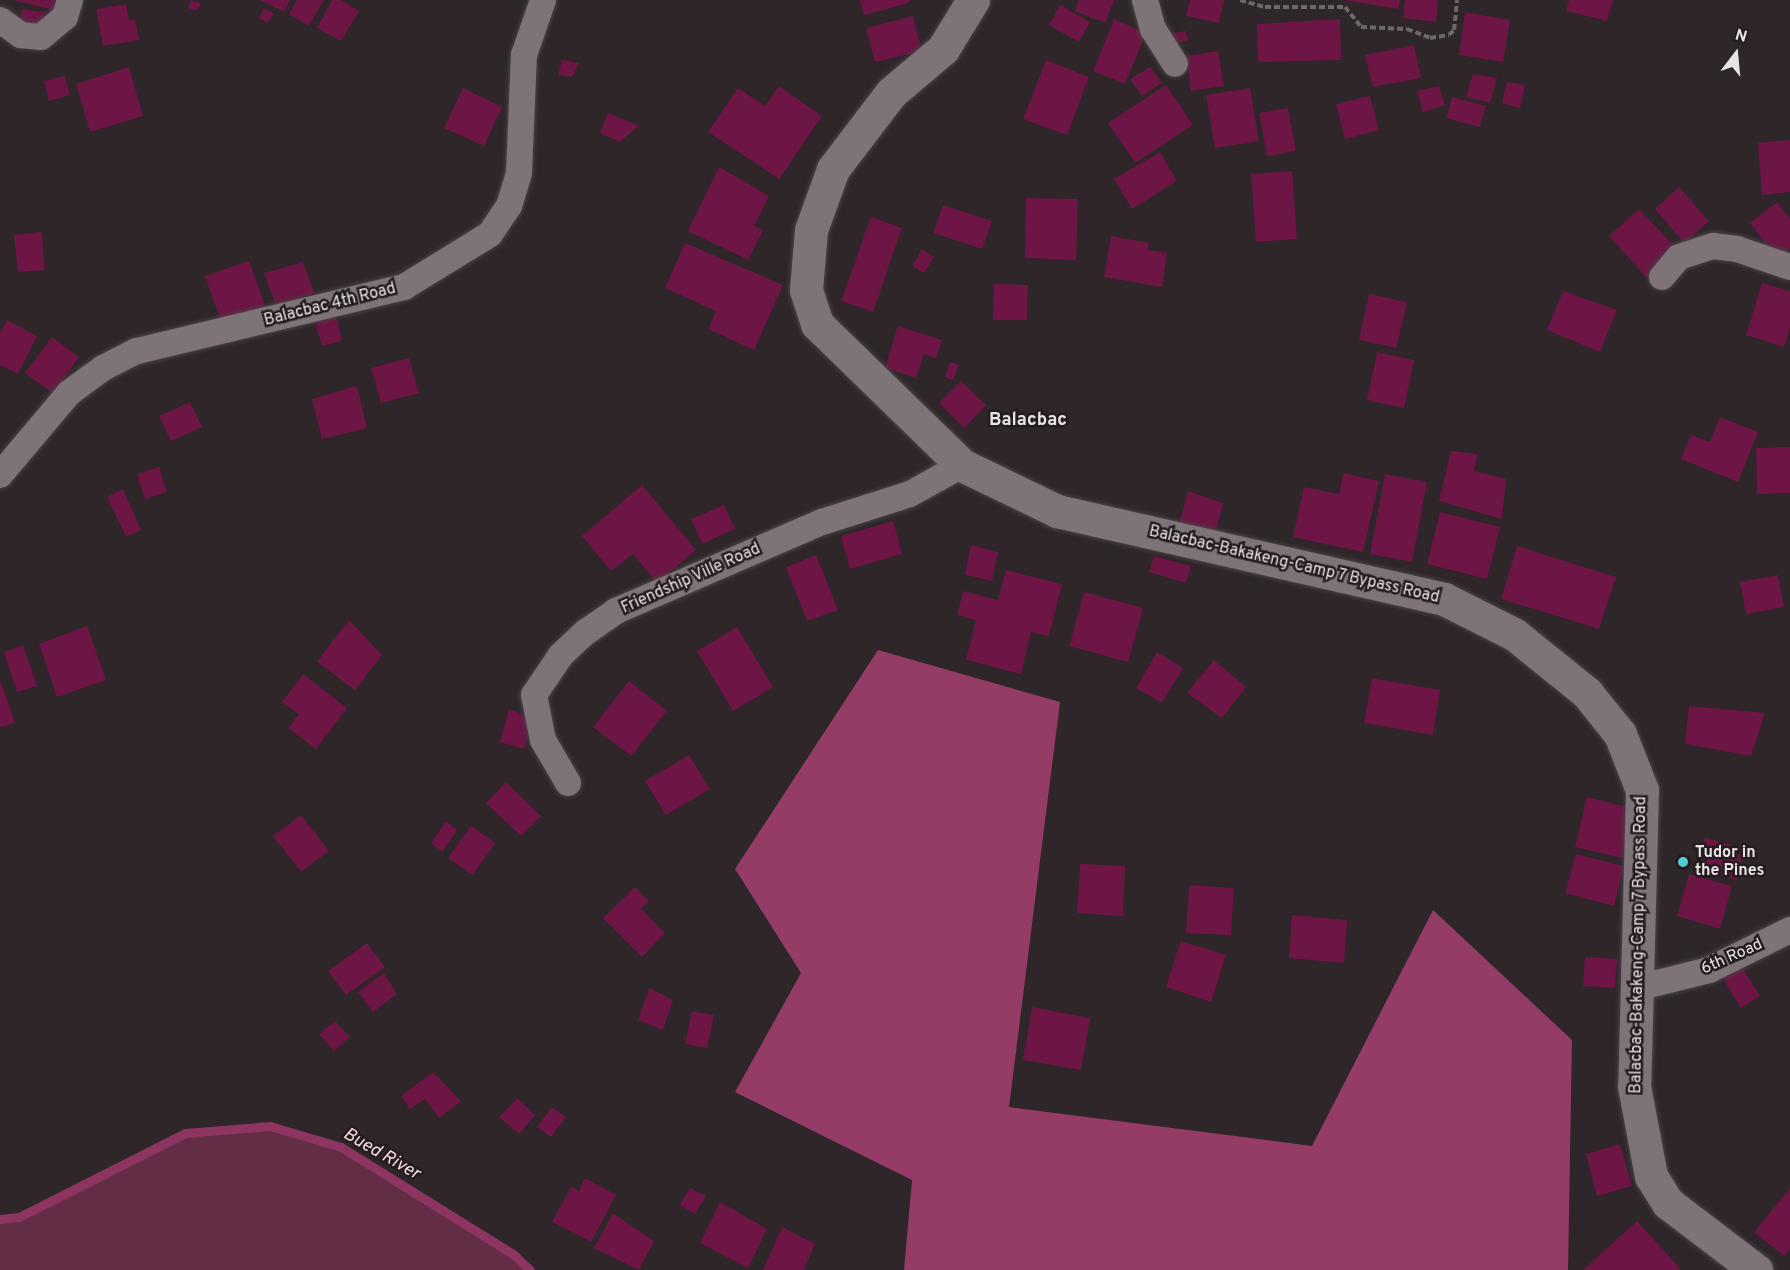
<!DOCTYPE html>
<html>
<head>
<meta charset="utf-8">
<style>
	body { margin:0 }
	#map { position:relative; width:1790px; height:1270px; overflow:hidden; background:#2e2629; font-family:Overpass,sans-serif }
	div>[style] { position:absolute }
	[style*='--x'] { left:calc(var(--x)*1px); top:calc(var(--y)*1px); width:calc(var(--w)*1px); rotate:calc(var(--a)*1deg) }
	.green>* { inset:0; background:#622d45 }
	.forest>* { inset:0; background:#943c66 }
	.stream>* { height:9px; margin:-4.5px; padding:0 4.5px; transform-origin:4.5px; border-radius:4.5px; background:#8d3560 }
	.building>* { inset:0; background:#6d1544 }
	.path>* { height:4px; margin-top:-2px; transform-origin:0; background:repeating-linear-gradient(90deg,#6e676a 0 6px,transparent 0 9px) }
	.roads { filter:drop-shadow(0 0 2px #494245) drop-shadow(0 0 2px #494245) }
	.street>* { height:26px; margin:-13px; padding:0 13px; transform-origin:13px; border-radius:13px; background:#7e7478 }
	.secondary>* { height:33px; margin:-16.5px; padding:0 16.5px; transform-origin:16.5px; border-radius:16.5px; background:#7e7478 }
	.dots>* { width:16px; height:16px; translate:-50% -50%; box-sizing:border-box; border:3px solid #251c1f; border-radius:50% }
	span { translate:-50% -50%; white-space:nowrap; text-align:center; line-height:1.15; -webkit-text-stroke:5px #251c1f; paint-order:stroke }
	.street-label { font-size:16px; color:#e9e3e5 }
	.poi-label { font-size:16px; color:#e9e3e5; font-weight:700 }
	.left { translate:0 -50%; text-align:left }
	.neighbourhood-label { font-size:18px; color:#e9e3e5; font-weight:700 }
	.water-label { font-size:18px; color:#f4dae3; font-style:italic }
	.north { position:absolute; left:1706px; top:24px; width:60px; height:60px; -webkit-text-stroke:4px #251c1f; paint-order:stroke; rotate:16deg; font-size:16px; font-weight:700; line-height:24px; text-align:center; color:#e9e3e5 }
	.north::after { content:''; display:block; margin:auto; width:21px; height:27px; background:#e9e3e5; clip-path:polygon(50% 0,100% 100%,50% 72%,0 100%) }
</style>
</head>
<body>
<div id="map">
	<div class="green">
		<i style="clip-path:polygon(270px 1126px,341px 1147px,513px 1254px,530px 1270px,0 1270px,0 1219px,19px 1217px,185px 1133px)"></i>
	</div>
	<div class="forest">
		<i style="clip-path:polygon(878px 650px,1060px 702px,1009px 1107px,1312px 1146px,1433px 910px,1572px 1040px,1568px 1270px,904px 1270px,912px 1180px,735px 1092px,801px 973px,735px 869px)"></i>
	</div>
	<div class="stream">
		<i style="--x:0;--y:1219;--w:19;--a:-6"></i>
		<i style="--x:19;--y:1217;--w:186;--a:-26.8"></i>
		<i style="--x:185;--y:1133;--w:85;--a:-4.7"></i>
		<i style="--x:270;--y:1126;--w:74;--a:16.5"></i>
		<i style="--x:341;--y:1147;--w:203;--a:31.9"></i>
		<i style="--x:513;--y:1254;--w:23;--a:43"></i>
	</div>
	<div class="building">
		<i style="clip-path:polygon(13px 0,55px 0,53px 10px)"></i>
		<i style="clip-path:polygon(191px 0,201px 3px,197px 11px,188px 8px)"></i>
		<i style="clip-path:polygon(260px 0,290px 0,284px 12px)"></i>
		<i style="clip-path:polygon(297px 0,324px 0,309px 26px,289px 14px)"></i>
		<i style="clip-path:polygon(332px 0,341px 0,359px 11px,341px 41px,317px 28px)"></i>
		<i style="clip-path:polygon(860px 0,909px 0,909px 3px,864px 15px)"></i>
		<i style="clip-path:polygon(1079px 0,1114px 0,1105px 23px,1075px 11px)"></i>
		<i style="clip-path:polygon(1190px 0,1224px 0,1219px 23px,1186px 16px)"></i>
		<i style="clip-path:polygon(1344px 0,1400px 0,1399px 9px)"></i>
		<i style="clip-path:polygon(1405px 0,1438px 0,1436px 22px,1403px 18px)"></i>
		<i style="clip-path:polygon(1569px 0,1613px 0,1607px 21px,1566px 11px)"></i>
		<i style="clip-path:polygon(126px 4px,129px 20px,135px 19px,139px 40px,103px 46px,96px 9px)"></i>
		<i style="clip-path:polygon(1060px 5px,1090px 22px,1079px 42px,1049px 25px)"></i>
		<i style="clip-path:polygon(264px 8px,274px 13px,268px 23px,259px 18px)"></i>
		<i style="clip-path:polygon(22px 9px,45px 12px,43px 27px,20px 24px)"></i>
		<i style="clip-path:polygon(1465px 12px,1510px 20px,1503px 62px,1459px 55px)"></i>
		<i style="clip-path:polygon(913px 16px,922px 51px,875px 62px,866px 28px)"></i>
		<i style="clip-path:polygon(1114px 19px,1146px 33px,1125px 84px,1093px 71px)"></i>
		<i style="clip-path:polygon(1340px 19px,1341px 60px,1258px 62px,1257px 24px)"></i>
		<i style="clip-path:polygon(1186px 31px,1188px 41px,1168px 44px,1166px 34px)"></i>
		<i style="clip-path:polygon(1414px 45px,1421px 78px,1373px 87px,1365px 55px)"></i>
		<i style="clip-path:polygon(1218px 51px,1224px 86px,1191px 91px,1186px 56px)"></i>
		<i style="clip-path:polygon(562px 60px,579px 63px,572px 77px,558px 75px)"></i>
		<i style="clip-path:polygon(1046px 60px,1089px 77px,1067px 135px,1023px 119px)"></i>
		<i style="clip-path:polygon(129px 67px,143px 116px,90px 132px,76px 84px)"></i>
		<i style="clip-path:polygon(1150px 67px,1162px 83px,1142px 96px,1130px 79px)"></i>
		<i style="clip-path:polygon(1473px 74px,1497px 78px,1490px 103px,1466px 97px)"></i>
		<i style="clip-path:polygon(65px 76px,70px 95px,49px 101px,44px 81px)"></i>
		<i style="clip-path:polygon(1507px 82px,1525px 85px,1520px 108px,1502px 103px)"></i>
		<i style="clip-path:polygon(1166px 85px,1193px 125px,1135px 163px,1108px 123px)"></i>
		<i style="clip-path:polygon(779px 86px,822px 116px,779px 179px,708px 132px,738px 88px,765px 106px)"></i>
		<i style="clip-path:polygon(1439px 86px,1445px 105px,1423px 112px,1417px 91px)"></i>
		<i style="clip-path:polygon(463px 88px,502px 107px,484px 146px,444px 128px)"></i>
		<i style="clip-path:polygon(1250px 88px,1259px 141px,1215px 148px,1206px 95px)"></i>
		<i style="clip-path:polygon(1370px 96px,1379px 130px,1345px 139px,1336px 104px)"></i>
		<i style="clip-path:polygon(1452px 97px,1486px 106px,1480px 127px,1446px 118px)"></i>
		<i style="clip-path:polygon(1288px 108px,1296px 151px,1267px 156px,1259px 113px)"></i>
		<i style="clip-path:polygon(608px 113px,639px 126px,620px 142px,600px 133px)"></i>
		<i style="clip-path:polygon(1790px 140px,1790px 192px,1762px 195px,1758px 143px)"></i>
		<i style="clip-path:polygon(1160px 152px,1177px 181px,1132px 209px,1114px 179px)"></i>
		<i style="clip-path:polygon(719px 167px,769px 196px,754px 226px,763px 230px,748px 260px,688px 231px)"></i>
		<i style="clip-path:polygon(1292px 171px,1297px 239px,1256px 242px,1251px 174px)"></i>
		<i style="clip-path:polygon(1679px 187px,1709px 221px,1684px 243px,1655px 209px)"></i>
		<i style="clip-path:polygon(1026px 198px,1078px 199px,1076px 260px,1025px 258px)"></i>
		<i style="clip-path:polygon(1777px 202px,1790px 219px,1790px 248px,1777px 258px,1750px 223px)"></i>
		<i style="clip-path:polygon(943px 205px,992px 221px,982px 249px,933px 233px)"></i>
		<i style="clip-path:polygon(1639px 209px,1677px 249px,1646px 277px,1609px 236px)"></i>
		<i style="clip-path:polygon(871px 217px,902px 228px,873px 312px,841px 301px)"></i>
		<i style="clip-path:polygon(42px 232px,45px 270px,18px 272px,14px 235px)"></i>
		<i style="clip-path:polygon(1111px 236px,1149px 243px,1148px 250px,1167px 253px,1162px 287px,1104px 277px)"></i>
		<i style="clip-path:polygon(685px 243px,783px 285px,754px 350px,708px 329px,716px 311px,665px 288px)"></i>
		<i style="clip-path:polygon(922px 249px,934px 257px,924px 273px,912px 266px)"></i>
		<i style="clip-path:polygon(249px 261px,266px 308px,222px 324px,205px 276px)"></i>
		<i style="clip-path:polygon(303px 262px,314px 293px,276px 306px,264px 273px)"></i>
		<i style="clip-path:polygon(1762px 283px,1790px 291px,1790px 327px,1784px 347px,1746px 335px)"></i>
		<i style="clip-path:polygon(994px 284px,1028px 285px,1027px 320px,993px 320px)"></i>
		<i style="clip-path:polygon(1563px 291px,1617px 310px,1600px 352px,1547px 330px)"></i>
		<i style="clip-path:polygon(1369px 294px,1407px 302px,1396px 348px,1359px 340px)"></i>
		<i style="clip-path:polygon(336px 316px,342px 341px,322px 346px,315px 321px)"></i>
		<i style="clip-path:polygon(7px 320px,37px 336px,18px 374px,0 365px,0 333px)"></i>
		<i style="clip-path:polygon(898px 326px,942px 340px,936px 358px,924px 354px,916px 378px,885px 368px)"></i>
		<i style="clip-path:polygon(52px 337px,79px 357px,53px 393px,25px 373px)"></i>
		<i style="clip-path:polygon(1377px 352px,1414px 360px,1404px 408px,1367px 400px)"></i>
		<i style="clip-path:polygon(409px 358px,419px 393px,381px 403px,371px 368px)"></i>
		<i style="clip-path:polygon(950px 362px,959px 365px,953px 380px,945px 377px)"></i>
		<i style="clip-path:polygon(961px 381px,986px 405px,964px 428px,939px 403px)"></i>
		<i style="clip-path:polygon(357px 386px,367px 428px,322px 439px,312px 399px)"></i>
		<i style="clip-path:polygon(190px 402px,202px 427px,171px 441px,159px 416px)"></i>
		<i style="clip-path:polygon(1720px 417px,1758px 432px,1738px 482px,1681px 459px,1691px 435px,1710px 442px)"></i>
		<i style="clip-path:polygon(1790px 447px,1790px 493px,1757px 494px,1756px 448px)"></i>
		<i style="clip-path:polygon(1451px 451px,1478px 454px,1474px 471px,1506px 479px,1502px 519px,1439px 501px)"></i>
		<i style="clip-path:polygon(159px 467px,167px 492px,145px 499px,137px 474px)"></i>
		<i style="clip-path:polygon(1343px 473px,1379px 481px,1363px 552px,1293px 537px,1304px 487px,1339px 494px)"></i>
		<i style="clip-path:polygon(1385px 474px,1427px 482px,1412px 562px,1370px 554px)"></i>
		<i style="clip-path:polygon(642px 485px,696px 550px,657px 583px,633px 554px,611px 571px,582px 536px)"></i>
		<i style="clip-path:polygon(123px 489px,141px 530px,126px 537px,107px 497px)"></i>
		<i style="clip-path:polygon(1188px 491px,1223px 503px,1214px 538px,1178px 528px)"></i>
		<i style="clip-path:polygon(724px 505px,735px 529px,702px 544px,691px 519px)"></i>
		<i style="clip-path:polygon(1440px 512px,1500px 527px,1487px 579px,1427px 564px)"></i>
		<i style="clip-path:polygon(893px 521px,902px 554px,850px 569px,841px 536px)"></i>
		<i style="clip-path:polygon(971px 545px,998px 552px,992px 581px,965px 575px)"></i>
		<i style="clip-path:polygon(1517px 546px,1616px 577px,1599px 629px,1501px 599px)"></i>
		<i style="clip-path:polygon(816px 555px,838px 610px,807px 621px,786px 567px)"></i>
		<i style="clip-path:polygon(1154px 556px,1191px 566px,1186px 583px,1149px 572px)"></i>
		<i style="clip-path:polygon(1006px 570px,1062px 584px,1049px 636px,1031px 632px,1021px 674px,966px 660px,976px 620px,957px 615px,963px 591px,998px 600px)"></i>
		<i style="clip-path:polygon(1778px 575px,1784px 607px,1746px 614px,1740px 582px)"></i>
		<i style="clip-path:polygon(1084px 592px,1143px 608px,1128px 662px,1069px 646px)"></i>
		<i style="clip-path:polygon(349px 620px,382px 655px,355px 690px,317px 662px)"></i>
		<i style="clip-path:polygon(87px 626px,106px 680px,57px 697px,39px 644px)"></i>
		<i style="clip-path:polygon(737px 627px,773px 687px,733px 711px,697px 651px)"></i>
		<i style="clip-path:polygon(23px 645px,37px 686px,17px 692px,4px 652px)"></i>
		<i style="clip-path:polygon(1157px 652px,1183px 668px,1162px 703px,1136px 688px)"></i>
		<i style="clip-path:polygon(1214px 660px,1246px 687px,1222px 718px,1187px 693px)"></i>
		<i style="clip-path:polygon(303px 674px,347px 708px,316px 749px,288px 728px,299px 714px,282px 702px)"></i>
		<i style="clip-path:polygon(1372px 678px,1440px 690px,1433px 735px,1364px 723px)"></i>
		<i style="clip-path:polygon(0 680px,15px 723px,0 727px)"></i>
		<i style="clip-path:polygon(629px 681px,667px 711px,631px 756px,593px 727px)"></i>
		<i style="clip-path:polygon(1689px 706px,1765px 713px,1751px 756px,1685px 744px)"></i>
		<i style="clip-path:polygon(509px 709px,533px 718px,524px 749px,500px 742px)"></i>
		<i style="clip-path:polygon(689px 755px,710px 789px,666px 815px,645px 781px)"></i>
		<i style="clip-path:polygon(506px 782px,541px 816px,521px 836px,486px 803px)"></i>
		<i style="clip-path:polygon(1587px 797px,1634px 809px,1622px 858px,1575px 847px)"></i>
		<i style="clip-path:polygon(301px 815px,329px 851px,301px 872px,273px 836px)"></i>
		<i style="clip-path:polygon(446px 821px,457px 830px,442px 852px,431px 843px)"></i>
		<i style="clip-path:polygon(471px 826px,495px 843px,473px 875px,448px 858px)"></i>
		<i style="clip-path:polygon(1705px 838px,1745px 848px,1737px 880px,1697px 869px)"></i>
		<i style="clip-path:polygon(1576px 854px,1624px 866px,1614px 906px,1565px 893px)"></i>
		<i style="clip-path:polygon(1080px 864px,1125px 866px,1123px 916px,1077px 913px)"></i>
		<i style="clip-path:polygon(1689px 874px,1732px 886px,1720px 929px,1677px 916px)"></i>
		<i style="clip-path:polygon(1189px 885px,1234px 888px,1231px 935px,1186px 933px)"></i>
		<i style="clip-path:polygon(635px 887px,649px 901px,641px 909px,665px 933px,642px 957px,603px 918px)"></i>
		<i style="clip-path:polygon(1292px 915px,1347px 920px,1344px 963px,1289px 958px)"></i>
		<i style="clip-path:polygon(1181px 941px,1226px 955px,1211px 1002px,1166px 987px)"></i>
		<i style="clip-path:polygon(367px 943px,385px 967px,346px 995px,328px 971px)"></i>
		<i style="clip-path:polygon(1585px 957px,1617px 959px,1615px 988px,1583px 986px)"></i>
		<i style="clip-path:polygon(1741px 965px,1760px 996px,1741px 1008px,1722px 977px)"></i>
		<i style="clip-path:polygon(384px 973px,397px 994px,373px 1012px,358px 992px)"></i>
		<i style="clip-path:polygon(649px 988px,673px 1000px,663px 1030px,638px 1020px)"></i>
		<i style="clip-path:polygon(1032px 1007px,1090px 1018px,1081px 1070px,1023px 1060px)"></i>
		<i style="clip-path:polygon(692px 1011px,714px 1015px,707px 1048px,685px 1044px)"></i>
		<i style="clip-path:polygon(335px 1021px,350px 1037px,334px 1051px,319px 1034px)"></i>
		<i style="clip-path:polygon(433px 1072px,461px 1101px,439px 1118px,425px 1099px,410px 1109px,401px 1096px)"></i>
		<i style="clip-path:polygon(517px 1098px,535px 1115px,519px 1134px,499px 1117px)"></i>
		<i style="clip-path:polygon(552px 1107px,566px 1117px,551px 1137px,537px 1127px)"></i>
		<i style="clip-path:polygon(1620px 1144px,1632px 1186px,1597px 1196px,1586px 1154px)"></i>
		<i style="clip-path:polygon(585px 1178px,616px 1195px,591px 1242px,552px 1222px,571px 1187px,579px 1191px)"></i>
		<i style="clip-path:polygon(690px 1188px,706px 1196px,695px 1214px,680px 1205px)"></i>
		<i style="clip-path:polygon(1790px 1188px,1790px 1249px,1784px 1256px,1754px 1232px)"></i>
		<i style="clip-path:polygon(720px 1202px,767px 1229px,748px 1268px,700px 1243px)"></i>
		<i style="clip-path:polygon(613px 1213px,654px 1241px,639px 1270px,594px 1248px)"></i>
		<i style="clip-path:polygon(1637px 1221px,1680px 1268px,1678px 1270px,1583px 1270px)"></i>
		<i style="clip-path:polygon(782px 1227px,815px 1244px,804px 1270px,763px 1270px)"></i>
	</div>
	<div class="path">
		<i style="--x:1240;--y:0;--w:26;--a:16"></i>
		<i style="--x:1265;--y:7;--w:80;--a:0"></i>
		<i style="--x:1345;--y:7;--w:26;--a:51"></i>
		<i style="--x:1361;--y:27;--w:46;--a:2.5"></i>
		<i style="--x:1407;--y:29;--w:25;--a:21"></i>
		<i style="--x:1430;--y:38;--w:19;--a:-9"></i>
		<i style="--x:1449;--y:35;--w:7;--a:-45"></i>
		<i style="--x:1454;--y:30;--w:30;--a:-84"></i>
	</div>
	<div class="roads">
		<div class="street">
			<i style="--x:1145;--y:0;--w:30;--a:75"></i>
			<i style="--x:1153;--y:29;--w:41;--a:57.8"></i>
			<i style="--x:0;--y:20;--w:26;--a:36"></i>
			<i style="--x:21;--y:35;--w:20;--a:6"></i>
			<i style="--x:41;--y:37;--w:31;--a:-40"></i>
			<i style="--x:65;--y:17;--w:18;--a:-74"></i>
			<i style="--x:1662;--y:277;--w:26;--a:-50"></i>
			<i style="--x:1679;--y:257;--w:36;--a:-18"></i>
			<i style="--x:1713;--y:246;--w:24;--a:7"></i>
			<i style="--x:1737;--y:249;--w:56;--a:18.8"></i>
			<i style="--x:0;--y:475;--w:107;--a:-49.9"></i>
			<i style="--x:69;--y:393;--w:42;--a:-36.3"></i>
			<i style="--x:103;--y:368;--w:38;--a:-27"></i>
			<i style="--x:137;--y:351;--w:275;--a:-13.5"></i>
			<i style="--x:404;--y:287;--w:101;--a:-31.6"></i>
			<i style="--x:490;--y:234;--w:34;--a:-56"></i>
			<i style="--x:509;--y:206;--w:34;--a:-73"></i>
			<i style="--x:519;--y:173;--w:118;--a:-87.6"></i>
			<i style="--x:524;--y:55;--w:58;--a:-70.9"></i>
			<i style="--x:568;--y:783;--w:50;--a:-120.2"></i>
			<i style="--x:543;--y:740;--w:46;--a:-101.3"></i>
			<i style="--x:534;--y:695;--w:48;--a:-56"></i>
			<i style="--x:561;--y:655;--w:34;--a:-43"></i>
			<i style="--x:586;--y:632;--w:37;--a:-35"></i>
			<i style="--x:616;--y:611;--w:224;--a:-23.4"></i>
			<i style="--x:822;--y:522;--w:92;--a:-17.7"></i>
			<i style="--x:910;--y:494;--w:60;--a:-29.1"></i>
			<i style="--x:1637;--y:988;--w:74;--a:-14"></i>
			<i style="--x:1709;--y:970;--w:90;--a:-26.3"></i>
		</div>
		<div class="secondary">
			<i style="--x:973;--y:0;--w:57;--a:121.5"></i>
			<i style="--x:943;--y:49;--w:68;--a:139.8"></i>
			<i style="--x:891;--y:93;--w:96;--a:127.3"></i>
			<i style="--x:833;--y:169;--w:65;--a:109.8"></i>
			<i style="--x:811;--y:230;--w:60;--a:94.8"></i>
			<i style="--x:806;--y:290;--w:36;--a:72"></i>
			<i style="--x:817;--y:324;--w:202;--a:44.2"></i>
			<i style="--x:962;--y:465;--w:106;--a:25.8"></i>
			<i style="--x:1057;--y:511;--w:397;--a:12.8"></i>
			<i style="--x:1444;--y:599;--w:78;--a:26.6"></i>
			<i style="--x:1514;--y:634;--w:94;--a:38.9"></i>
			<i style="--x:1587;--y:693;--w:53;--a:51.2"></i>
			<i style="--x:1620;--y:734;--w:60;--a:68.6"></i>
			<i style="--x:1642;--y:790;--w:296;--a:91.5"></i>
			<i style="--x:1634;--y:1086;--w:92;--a:79.3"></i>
			<i style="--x:1651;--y:1176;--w:32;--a:58"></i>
			<i style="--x:1668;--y:1203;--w:111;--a:37.3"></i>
		</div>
	</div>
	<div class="dots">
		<i style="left:1683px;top:862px;background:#52ccd6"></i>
	</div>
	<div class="street-label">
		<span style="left:330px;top:305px;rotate:-14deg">Balacbac 4th Road</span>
		<span style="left:1294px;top:565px;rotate:13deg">Balacbac-Bakakeng-Camp 7 Bypass Road</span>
		<span style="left:691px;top:579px;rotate:-24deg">Friendship Ville Road</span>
		<span style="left:1639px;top:945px;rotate:-89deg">Balacbac-Bakakeng-Camp 7 Bypass Road</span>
		<span style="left:1732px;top:957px;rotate:-24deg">6th Road</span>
	</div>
	<div class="poi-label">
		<span class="left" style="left:1695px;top:862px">Tudor in<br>the Pines</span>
	</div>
	<div class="neighbourhood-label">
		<span style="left:1028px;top:421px">Balacbac</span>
	</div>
	<div class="water-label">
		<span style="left:381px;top:1155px;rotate:30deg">Bued River</span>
	</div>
	<div class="north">N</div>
</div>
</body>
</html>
